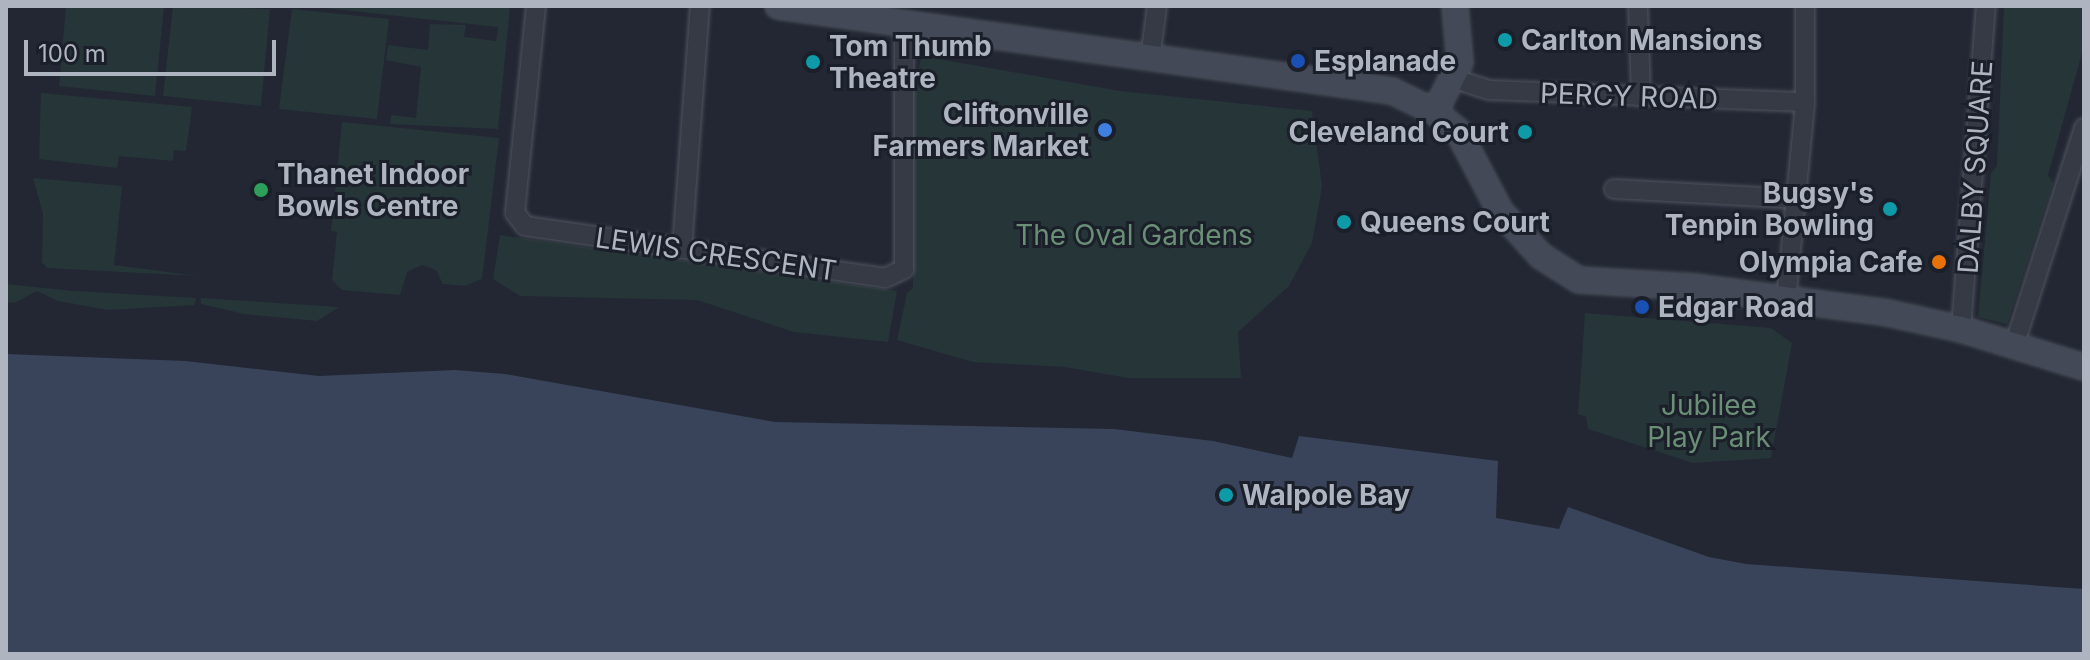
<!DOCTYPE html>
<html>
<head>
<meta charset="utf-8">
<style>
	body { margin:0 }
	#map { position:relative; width:2090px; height:660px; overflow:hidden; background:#222733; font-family:Inter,sans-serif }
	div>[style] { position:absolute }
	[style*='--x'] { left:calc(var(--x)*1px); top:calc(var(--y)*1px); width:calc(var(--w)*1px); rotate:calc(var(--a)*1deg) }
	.green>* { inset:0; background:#263537 }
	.water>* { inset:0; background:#39445b }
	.roads { filter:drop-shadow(0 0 2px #4f545f) drop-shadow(0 0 2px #4f545f) }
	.street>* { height:18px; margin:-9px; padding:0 9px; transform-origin:9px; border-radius:9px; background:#353a44 }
	.secondary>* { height:24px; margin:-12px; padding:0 12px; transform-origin:12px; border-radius:12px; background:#434957 }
	.dots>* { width:22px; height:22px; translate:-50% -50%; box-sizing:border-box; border:4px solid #1a1f29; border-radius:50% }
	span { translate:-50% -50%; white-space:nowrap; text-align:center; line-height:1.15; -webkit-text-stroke:6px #1a1f29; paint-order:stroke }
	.poi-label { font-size:28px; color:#afb4c1; font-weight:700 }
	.left { translate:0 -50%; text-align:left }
	.right { translate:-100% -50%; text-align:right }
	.street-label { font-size:28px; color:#afb4c1 }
	.park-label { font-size:28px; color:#6a8e76 }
	.frame { position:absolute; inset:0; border:8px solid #afb4c1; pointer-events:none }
	.scale { position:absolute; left:24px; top:40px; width:252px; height:36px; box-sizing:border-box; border:4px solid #afb4c1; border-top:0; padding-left:10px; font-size:24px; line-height:28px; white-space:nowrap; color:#afb4c1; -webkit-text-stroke:6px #1a1f29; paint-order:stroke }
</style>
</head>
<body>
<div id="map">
	<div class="green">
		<i style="clip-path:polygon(66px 6px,164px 6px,155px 96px,59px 86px)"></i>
		<i style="clip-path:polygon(173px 6px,270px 9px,261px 106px,163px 96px)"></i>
		<i style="clip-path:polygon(307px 6px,510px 7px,498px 129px,390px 124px,391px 115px,416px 118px,421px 67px,386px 60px,388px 45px,428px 50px,430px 24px,466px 25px,464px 37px,496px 41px,498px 27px)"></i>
		<i style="clip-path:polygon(2004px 6px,2084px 6px,2084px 46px,2048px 175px,2053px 183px,2007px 324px,1978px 317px,1991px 173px,1997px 166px)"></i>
		<i style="clip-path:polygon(292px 9px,389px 19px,377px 119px,279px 109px)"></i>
		<i style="clip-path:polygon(922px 56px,1120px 91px,1312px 111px,1322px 186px,1312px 243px,1289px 286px,1238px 332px,1241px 378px,1128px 378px,1065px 367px,973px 362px,897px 340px,907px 293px,913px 288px,911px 95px)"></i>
		<i style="clip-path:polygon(41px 93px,192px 107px,186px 151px,174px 150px,173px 161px,119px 156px,117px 168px,39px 159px)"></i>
		<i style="clip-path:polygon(342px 122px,499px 138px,482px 279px,464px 286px,443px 284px,436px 270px,422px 265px,407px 272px,400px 295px,342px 290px,332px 280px,337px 232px,331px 231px)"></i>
		<i style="clip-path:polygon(33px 178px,122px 186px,114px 265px,198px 276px,47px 268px,42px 262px,43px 214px)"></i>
		<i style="clip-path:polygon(500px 235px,897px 291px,888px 342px,794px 332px,697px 300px,520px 296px,493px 279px)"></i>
		<i style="clip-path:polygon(6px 284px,74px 291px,196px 298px,194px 305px,108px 310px,58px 301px,37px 291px,14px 303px,6px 302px)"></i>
		<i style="clip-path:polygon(201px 298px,309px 305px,339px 307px,317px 321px,244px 314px,201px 304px)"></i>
		<i style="clip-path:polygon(1585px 313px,1771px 328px,1792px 343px,1771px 458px,1693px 463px,1588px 429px,1586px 417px,1578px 414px)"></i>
	</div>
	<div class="water">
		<i style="clip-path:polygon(6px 354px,185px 361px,319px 376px,455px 370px,505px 374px,775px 422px,1114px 429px,1213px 441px,1292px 458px,1299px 436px,1498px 461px,1496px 518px,1559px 529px,1568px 507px,1709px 557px,1746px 564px,2084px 589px,2084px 654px,6px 654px)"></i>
	</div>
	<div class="roads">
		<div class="street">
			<i style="--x:536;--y:6;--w:208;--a:95.8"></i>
			<i style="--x:515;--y:213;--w:16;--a:52"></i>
			<i style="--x:525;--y:226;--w:364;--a:8.2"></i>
			<i style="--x:885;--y:278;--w:21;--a:-25"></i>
			<i style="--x:904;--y:269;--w:245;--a:-90"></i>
			<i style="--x:1638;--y:6;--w:91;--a:88.1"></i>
			<i style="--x:1150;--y:59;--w:53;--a:-82.5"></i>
			<i style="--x:1455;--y:79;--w:36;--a:18"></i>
			<i style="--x:1489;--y:90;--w:316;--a:2.2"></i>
			<i style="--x:1614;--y:189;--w:184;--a:3.1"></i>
			<i style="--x:682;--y:249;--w:244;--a:-85.8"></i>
			<i style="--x:1786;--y:301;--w:200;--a:-84.5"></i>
			<i style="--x:1805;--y:102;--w:96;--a:-90"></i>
			<i style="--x:1961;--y:329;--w:324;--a:-85.6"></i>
			<i style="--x:2015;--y:343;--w:226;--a:-72.2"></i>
		</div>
		<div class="secondary">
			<i style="--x:778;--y:6;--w:620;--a:7.88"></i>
			<i style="--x:1392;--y:91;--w:48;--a:26"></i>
			<i style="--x:1435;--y:112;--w:30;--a:40"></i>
			<i style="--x:1458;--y:131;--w:90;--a:62.3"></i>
			<i style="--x:1500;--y:211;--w:61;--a:47.7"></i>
			<i style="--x:1541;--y:256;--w:45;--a:32.3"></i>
			<i style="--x:1579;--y:280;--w:115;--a:3.5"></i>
			<i style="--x:1694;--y:287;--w:196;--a:7.6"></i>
			<i style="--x:1888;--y:313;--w:75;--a:12.4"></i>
			<i style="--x:1961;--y:329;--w:129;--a:17.2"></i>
			<i style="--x:1435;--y:112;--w:56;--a:-63.4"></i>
			<i style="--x:1460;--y:62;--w:56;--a:-95.1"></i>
		</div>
	</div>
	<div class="dots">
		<i style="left:1505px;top:40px;background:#0f9aa8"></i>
		<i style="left:1298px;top:61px;background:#1a4fb4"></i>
		<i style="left:813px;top:62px;background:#0f9aa8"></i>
		<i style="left:1105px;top:130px;background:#3f7fe0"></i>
		<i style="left:1525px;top:132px;background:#0f9aa8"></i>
		<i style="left:261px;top:190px;background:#2e9e5b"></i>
		<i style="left:1890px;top:209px;background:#0f9aa8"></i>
		<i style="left:1344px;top:222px;background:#0f9aa8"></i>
		<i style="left:1939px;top:262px;background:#e8710a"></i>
		<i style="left:1642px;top:307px;background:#1a4fb4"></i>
		<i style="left:1226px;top:495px;background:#0f9aa8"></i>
	</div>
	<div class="poi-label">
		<span class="left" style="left:1521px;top:40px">Carlton Mansions</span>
		<span class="left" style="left:829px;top:62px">Tom Thumb<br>Theatre</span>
		<span class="left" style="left:1314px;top:61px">Esplanade</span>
		<span class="right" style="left:1089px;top:130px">Cliftonville<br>Farmers Market</span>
		<span class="right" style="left:1509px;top:132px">Cleveland Court</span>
		<span class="left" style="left:277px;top:190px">Thanet Indoor<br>Bowls Centre</span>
		<span class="right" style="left:1874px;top:209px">Bugsy's<br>Tenpin Bowling</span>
		<span class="left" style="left:1360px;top:222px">Queens Court</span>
		<span class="right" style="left:1923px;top:262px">Olympia Cafe</span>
		<span class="left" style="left:1658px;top:307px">Edgar Road</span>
		<span class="left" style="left:1242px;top:495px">Walpole Bay</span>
	</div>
	<div class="street-label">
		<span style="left:1629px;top:96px;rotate:2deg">PERCY ROAD</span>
		<span style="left:1975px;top:167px;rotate:-86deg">DALBY SQUARE</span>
		<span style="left:716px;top:254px;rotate:8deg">LEWIS CRESCENT</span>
	</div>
	<div class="park-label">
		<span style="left:1134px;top:235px">The Oval Gardens</span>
		<span style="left:1709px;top:421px">Jubilee<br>Play Park</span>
	</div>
	<div class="frame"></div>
	<div class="scale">100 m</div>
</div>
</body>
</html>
